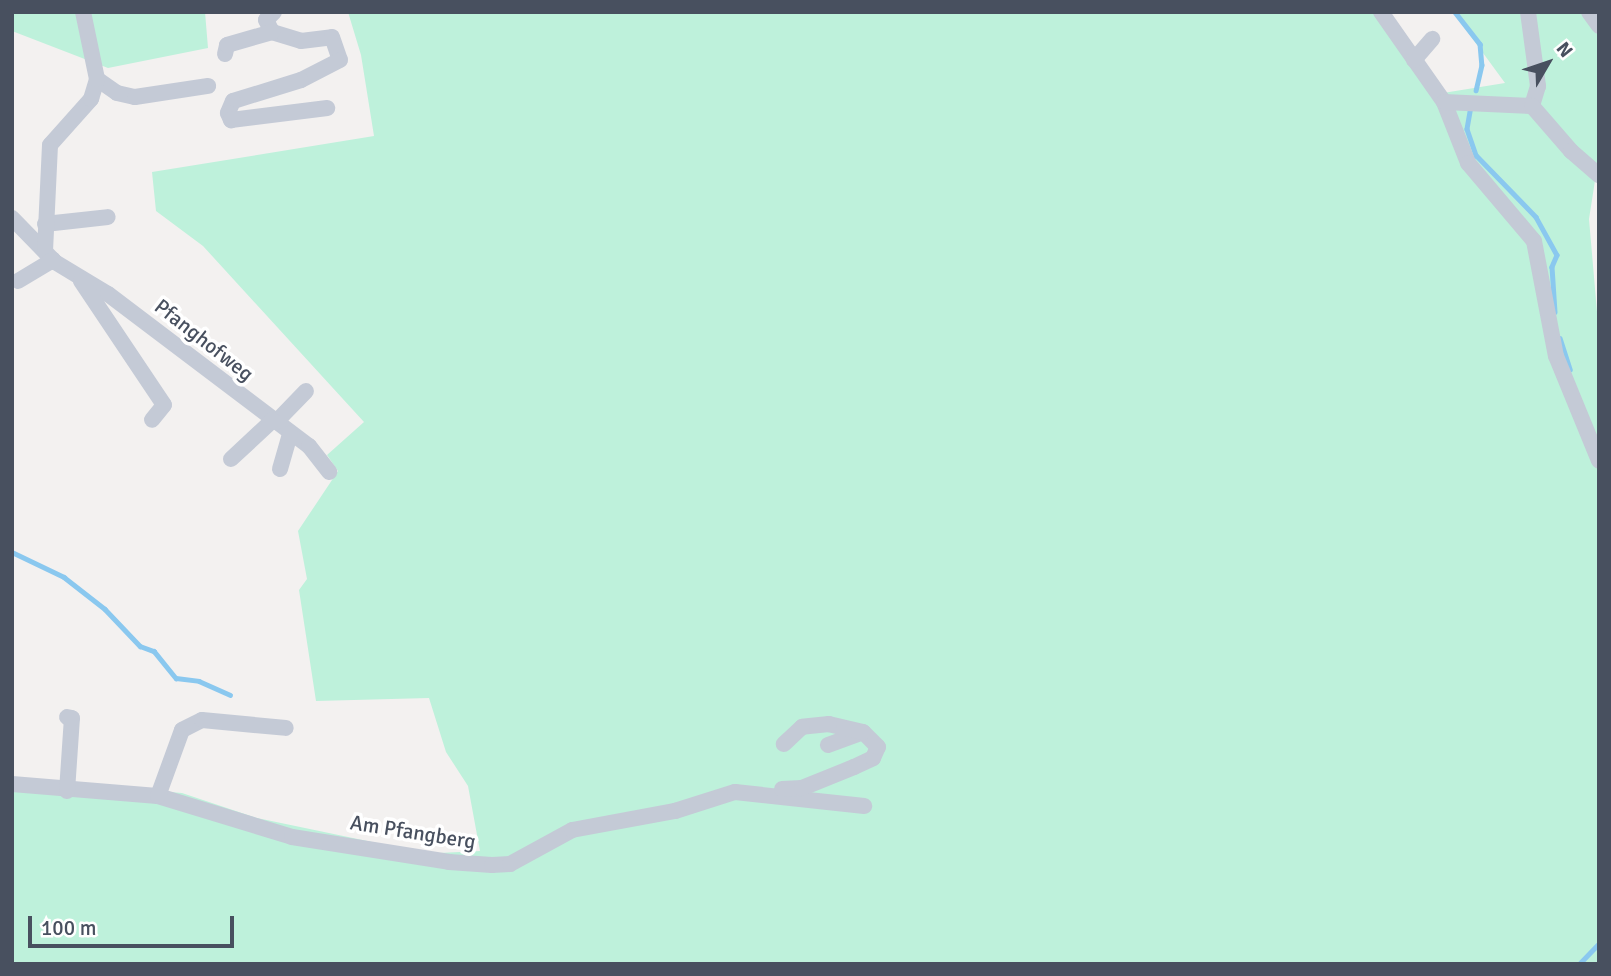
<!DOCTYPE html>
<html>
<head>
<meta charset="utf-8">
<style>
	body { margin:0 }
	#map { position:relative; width:1611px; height:976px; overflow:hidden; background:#f3f1f0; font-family:Signika,sans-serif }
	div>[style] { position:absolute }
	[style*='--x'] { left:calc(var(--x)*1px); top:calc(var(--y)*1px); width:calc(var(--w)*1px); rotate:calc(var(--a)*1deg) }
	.green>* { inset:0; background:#bef1db }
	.stream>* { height:4.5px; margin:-2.25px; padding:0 2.25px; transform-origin:2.25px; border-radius:2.25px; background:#8ac8ef }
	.minor>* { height:16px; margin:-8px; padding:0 8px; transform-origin:8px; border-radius:8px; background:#c4cad6 }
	span { translate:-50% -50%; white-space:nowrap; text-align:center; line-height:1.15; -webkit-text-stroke:7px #fff; paint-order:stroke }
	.street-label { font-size:21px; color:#48505f }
	.frame { position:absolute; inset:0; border:14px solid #48505f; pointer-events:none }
	.north { position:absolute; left:1513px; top:28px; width:70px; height:70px; -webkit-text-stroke:5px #fff; paint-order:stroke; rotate:51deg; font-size:19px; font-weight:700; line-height:28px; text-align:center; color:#48505f }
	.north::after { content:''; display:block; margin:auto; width:24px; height:32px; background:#48505f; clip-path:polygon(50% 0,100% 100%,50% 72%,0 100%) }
	.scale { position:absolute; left:28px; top:916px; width:206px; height:32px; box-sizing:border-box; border:4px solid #48505f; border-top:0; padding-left:9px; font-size:21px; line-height:24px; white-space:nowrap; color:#48505f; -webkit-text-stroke:5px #fff; paint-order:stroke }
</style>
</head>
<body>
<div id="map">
	<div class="green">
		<i style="clip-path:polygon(12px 12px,205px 12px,208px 48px,108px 68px,12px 31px)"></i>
		<i style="clip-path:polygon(348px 12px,1383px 12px,1443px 93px,1505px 83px,1453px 12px,1599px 12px,1599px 155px,1589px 219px,1599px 335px,1599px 964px,12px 964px,12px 779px,182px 793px,257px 818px,396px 847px,439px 853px,480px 851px,468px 786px,446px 752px,429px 698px,316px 701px,299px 590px,307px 579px,298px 531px,338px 471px,327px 455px,364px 422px,203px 246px,156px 211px,152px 172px,374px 136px,361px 55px)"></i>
	</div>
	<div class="stream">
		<i style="--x:1455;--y:12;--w:41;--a:52"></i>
		<i style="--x:1480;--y:44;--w:21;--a:85"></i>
		<i style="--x:1482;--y:65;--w:26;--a:103"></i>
		<i style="--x:1471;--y:106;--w:23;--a:100"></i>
		<i style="--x:1467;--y:129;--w:28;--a:71"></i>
		<i style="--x:1476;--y:155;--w:86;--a:45.9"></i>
		<i style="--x:1536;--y:217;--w:43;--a:61.1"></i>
		<i style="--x:1557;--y:255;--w:13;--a:113"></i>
		<i style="--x:1552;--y:267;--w:45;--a:86.2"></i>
		<i style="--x:1560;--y:338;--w:33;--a:72"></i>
		<i style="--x:12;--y:552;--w:58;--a:25.7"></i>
		<i style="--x:64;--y:577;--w:52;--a:38"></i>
		<i style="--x:105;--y:609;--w:51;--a:46.6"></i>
		<i style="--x:140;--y:646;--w:15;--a:20"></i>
		<i style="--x:154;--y:651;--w:35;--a:51"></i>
		<i style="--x:176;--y:678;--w:23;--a:7"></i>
		<i style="--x:199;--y:681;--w:34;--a:24"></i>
		<i style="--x:1579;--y:964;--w:29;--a:-46"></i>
	</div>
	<div class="minor">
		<i style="--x:274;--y:12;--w:11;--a:135"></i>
		<i style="--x:266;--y:20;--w:13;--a:63"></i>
		<i style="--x:272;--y:32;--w:30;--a:17"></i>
		<i style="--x:301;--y:41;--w:31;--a:-7"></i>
		<i style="--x:332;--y:37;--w:24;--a:71"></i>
		<i style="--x:340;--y:60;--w:44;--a:152.9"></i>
		<i style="--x:301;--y:80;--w:71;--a:162.8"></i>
		<i style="--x:233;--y:101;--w:13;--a:113"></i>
		<i style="--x:228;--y:113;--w:8;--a:67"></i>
		<i style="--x:231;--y:120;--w:97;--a:-7.1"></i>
		<i style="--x:1381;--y:12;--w:110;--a:55"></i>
		<i style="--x:1444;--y:102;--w:66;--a:68.5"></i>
		<i style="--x:1468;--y:163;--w:102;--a:49.8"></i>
		<i style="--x:1534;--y:241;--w:117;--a:79.2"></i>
		<i style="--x:1556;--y:356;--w:113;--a:67.7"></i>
		<i style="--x:1528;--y:12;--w:75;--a:82.3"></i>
		<i style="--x:1538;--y:86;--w:21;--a:107"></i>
		<i style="--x:1589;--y:12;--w:17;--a:54"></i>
		<i style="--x:225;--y:54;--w:9;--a:-77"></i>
		<i style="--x:227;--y:45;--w:47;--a:-16.1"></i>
		<i style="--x:1414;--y:60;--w:28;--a:-49"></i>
		<i style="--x:97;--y:79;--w:24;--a:35"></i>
		<i style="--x:117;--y:93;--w:18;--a:13"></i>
		<i style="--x:135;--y:97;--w:74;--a:-8.6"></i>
		<i style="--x:1444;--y:102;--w:88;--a:2.6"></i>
		<i style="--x:1532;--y:106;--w:60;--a:49.1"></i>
		<i style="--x:1571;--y:151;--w:37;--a:41"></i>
		<i style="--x:12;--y:218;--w:62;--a:45.7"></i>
		<i style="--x:55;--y:262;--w:62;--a:31.1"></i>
		<i style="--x:108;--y:294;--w:252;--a:37.1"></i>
		<i style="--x:309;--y:446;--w:33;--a:52"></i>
		<i style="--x:45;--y:224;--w:63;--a:-6.3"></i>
		<i style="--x:45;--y:251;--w:106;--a:-87.3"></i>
		<i style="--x:50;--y:145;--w:62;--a:-48.3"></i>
		<i style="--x:91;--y:99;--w:21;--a:-73"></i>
		<i style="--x:97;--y:79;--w:68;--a:-101.8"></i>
		<i style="--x:18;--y:281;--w:41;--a:-31"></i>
		<i style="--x:81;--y:281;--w:149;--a:56.2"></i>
		<i style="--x:164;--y:405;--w:19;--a:129"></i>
		<i style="--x:276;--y:422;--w:43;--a:-45.9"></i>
		<i style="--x:231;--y:459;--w:57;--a:-42.9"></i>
		<i style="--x:280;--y:469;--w:37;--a:-74"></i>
		<i style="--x:828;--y:745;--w:37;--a:-20"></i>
		<i style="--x:12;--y:784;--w:146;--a:4.7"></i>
		<i style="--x:158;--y:796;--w:140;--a:17"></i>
		<i style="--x:292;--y:837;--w:159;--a:9"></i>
		<i style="--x:449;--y:862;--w:43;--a:4"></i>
		<i style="--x:492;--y:865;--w:18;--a:-3"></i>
		<i style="--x:510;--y:864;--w:71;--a:-28.7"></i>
		<i style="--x:572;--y:830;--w:105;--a:-10.5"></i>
		<i style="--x:675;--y:811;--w:63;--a:-17.6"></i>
		<i style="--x:735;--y:792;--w:130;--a:6.2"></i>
		<i style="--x:782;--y:789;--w:20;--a:-3"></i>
		<i style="--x:802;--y:788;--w:56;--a:-22"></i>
		<i style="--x:854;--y:767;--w:21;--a:-25"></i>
		<i style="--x:873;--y:758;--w:12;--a:-66"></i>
		<i style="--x:878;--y:747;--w:21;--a:-135"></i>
		<i style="--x:863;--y:732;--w:35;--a:-167"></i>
		<i style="--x:829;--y:724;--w:27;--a:174"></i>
		<i style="--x:802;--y:727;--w:25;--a:137"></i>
		<i style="--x:67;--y:791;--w:73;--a:-86.1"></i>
		<i style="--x:72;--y:718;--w:5;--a:-169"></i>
		<i style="--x:158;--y:796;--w:70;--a:-70"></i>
		<i style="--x:182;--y:730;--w:22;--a:-27"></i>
		<i style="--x:202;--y:720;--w:84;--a:5.4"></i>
	</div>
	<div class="street-label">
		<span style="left:204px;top:340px;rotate:38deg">Pfanghofweg</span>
		<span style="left:413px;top:832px;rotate:9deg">Am Pfangberg</span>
	</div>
	<div class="frame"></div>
	<div class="north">N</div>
	<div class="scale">100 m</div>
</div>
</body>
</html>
